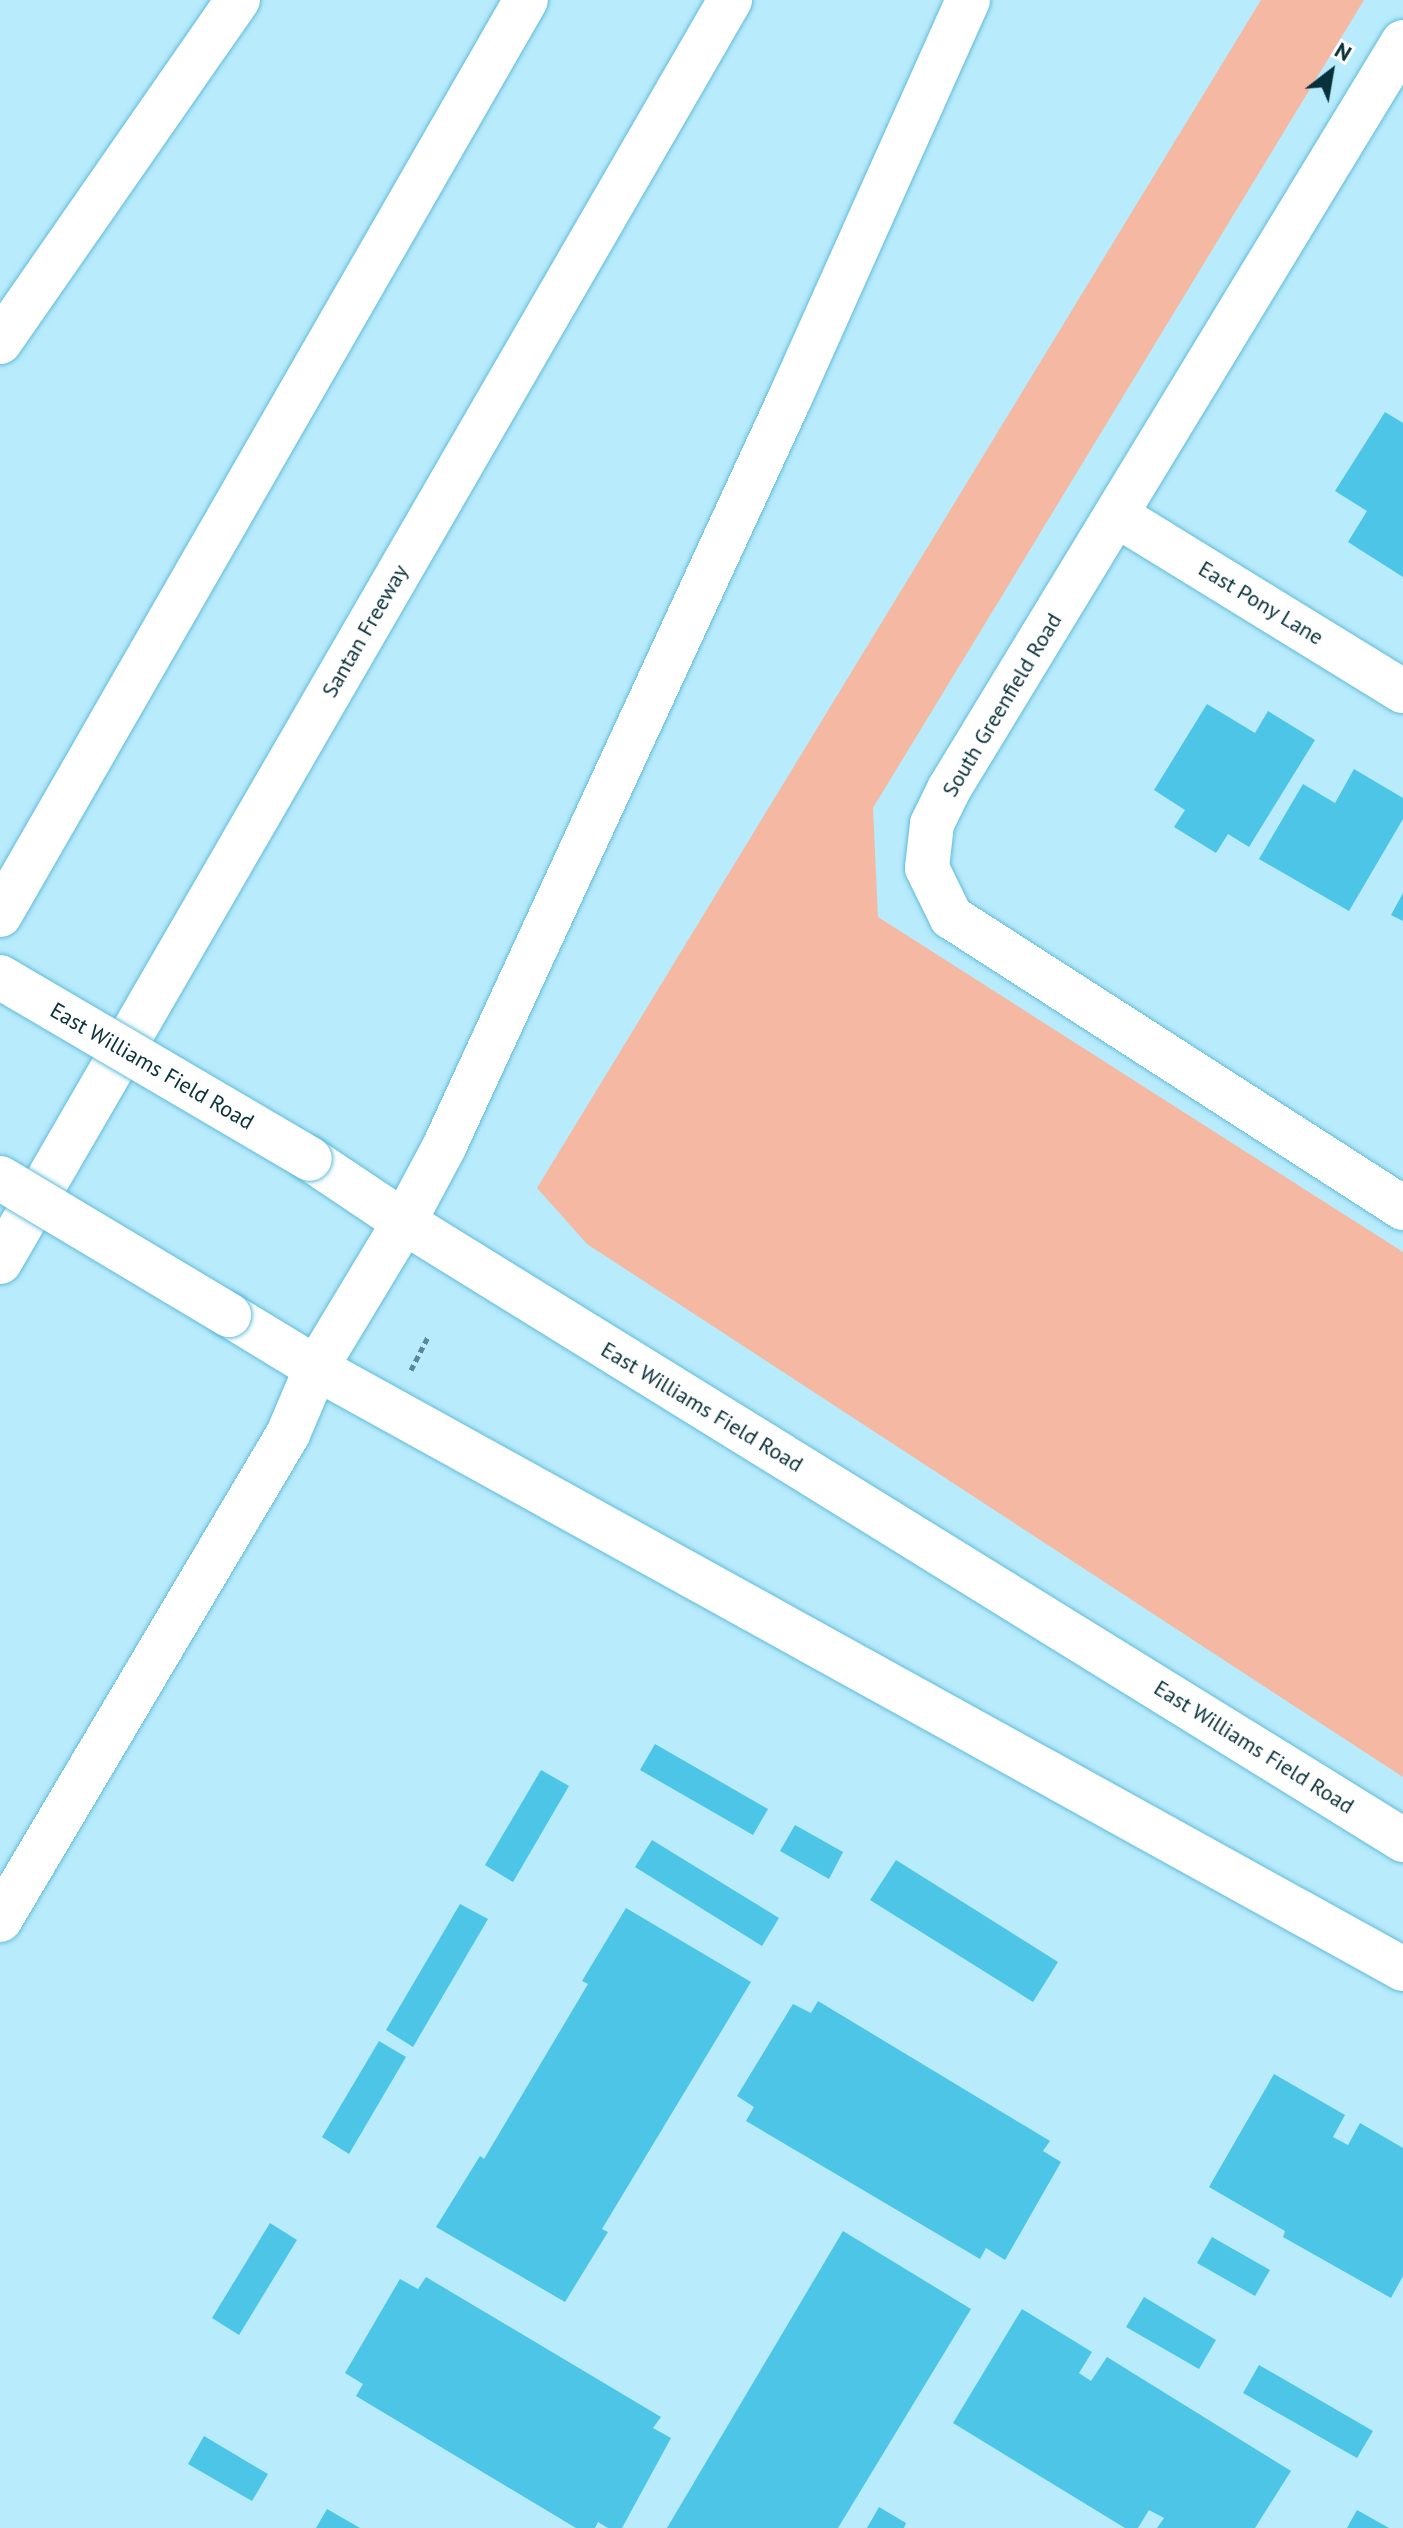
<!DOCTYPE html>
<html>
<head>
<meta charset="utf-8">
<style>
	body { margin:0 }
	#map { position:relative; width:1403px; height:2528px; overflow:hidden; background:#b8ebfc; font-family:"PT Sans",sans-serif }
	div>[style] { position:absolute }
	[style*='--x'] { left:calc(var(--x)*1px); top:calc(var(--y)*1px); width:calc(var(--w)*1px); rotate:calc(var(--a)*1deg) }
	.green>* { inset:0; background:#f5b9a3 }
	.building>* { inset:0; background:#4dc5e7 }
	.path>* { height:5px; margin-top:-2.5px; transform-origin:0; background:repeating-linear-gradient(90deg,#5a8896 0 6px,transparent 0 10px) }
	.roads { filter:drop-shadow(0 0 2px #62bcd9) drop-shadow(0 0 2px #62bcd9) }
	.street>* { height:44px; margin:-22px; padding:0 22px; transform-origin:22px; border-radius:22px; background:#fff }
	.secondary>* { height:44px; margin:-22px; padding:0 22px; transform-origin:22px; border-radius:22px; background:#fff }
	.primary>* { height:44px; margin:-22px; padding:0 22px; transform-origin:22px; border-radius:22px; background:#fff }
	.highway>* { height:44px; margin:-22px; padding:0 22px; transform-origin:22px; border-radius:22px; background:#fff }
	.bridges { filter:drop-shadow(0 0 2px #62bcd9) drop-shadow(0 0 2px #62bcd9) }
	.primary-bridge>* { height:44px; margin:-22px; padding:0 22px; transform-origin:22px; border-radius:22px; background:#fff }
	span { translate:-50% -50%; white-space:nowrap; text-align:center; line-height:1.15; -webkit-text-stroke:6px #fff; paint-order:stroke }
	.street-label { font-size:22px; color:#08313c }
	.north { position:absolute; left:1291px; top:32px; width:80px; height:80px; -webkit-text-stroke:6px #fff; paint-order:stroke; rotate:31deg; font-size:22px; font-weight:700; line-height:32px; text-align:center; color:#08313c }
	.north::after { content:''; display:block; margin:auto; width:28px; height:36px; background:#08313c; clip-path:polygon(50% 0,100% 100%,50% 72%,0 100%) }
</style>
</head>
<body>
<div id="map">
	<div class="green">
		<i style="clip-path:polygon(1261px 0,1364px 0,873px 808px,878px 917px,1403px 1252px,1403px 1777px,587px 1244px,537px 1188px)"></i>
	</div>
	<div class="building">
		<i style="clip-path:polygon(1385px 412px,1403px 423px,1403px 577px,1348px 542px,1367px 511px,1335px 491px)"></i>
		<i style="clip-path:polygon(1207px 704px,1255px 733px,1268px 711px,1315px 740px,1249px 847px,1228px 834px,1216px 853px,1174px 827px,1185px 810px,1154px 790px)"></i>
		<i style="clip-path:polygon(1354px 769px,1403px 798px,1403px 819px,1349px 911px,1259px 859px,1303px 784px,1335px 803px)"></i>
		<i style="clip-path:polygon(1403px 893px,1403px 921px,1391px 915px)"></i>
		<i style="clip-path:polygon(655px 1744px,768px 1809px,753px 1835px,640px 1770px)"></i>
		<i style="clip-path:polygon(541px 1770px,569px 1786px,513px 1882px,485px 1865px)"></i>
		<i style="clip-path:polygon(795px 1825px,843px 1852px,829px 1879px,780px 1851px)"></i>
		<i style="clip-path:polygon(652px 1840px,779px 1918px,762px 1946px,635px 1867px)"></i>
		<i style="clip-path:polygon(896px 1860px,1058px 1962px,1033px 2002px,870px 1900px)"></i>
		<i style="clip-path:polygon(460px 1904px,488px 1919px,413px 2047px,386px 2030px)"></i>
		<i style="clip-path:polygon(626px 1908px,751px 1982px,602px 2229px,608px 2232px,565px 2302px,436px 2227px,480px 2156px,484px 2159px,541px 2063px,588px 1984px,582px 1981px)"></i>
		<i style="clip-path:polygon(818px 2001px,1050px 2141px,1043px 2151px,1061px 2162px,1005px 2260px,986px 2248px,980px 2259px,746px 2121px,754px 2107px,737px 2096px,793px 2004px,811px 2013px)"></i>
		<i style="clip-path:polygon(379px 2041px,406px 2057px,349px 2154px,322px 2137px)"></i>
		<i style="clip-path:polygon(1274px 2074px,1345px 2115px,1333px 2137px,1348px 2145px,1360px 2123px,1403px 2148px,1403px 2276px,1391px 2298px,1283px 2237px,1285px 2231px,1209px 2187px)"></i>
		<i style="clip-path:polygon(270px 2223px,297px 2240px,239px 2335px,212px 2318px)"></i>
		<i style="clip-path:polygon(843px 2231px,971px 2309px,838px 2528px,667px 2528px)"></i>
		<i style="clip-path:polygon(1212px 2237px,1270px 2270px,1255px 2296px,1197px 2263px)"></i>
		<i style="clip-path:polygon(426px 2277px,661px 2417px,653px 2428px,671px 2438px,622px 2528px,608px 2528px,598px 2522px,595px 2528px,576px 2528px,356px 2396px,363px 2384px,345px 2373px,400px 2279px,418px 2289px)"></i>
		<i style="clip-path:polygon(1144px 2297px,1216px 2340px,1199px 2369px,1126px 2327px)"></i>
		<i style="clip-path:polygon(1022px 2309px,1092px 2352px,1079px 2373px,1091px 2381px,1107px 2357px,1291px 2471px,1255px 2528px,1157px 2528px,1164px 2518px,1149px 2510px,1138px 2528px,1125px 2528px,953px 2423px)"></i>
		<i style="clip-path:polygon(1259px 2365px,1373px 2431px,1357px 2458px,1243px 2393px)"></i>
		<i style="clip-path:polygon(204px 2436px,268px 2474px,252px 2501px,188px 2464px)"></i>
		<i style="clip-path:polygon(879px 2507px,906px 2523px,904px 2528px,867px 2528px)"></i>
		<i style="clip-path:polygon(327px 2509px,360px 2528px,316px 2528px)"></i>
		<i style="clip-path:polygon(1357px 2510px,1389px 2528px,1347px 2528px)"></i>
	</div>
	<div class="path">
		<i style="--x:411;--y:1370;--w:37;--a:-63"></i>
	</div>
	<div class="roads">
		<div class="street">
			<i style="--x:1403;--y:42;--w:874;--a:121.29"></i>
			<i style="--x:949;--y:789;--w:39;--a:116"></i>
			<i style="--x:932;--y:824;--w:44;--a:96.5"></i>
			<i style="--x:927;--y:868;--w:55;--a:63.9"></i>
			<i style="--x:951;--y:917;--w:538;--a:32.77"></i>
			<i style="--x:1118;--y:516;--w:334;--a:31.6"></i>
		</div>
		<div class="secondary">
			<i style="--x:404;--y:1222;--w:1175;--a:31.74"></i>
			<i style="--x:316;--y:1368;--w:1242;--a:28.94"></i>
		</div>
		<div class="primary">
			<i style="--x:310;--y:1159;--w:113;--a:33.8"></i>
			<i style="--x:229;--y:1315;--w:102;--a:31.3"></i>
		</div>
		<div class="highway">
			<i style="--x:0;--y:342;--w:417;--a:-55.2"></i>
			<i style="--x:0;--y:915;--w:1055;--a:-60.11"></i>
			<i style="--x:0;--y:1262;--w:1458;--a:-59.95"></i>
			<i style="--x:0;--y:1920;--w:565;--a:-59.35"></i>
			<i style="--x:288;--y:1434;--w:72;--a:-67"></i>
			<i style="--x:316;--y:1368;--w:170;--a:-58.9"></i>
			<i style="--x:404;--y:1222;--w:85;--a:-61.9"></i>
			<i style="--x:444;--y:1147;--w:825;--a:-65.21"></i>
			<i style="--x:790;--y:398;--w:436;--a:-65.9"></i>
		</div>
	</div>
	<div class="bridges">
		<div class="primary-bridge">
			<i style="--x:0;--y:977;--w:359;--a:30.4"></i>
			<i style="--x:0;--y:1178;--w:267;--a:30.9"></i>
		</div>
	</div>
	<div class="street-label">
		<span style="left:1261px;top:603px;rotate:31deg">East Pony Lane</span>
		<span style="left:365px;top:631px;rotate:-60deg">Santan Freeway</span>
		<span style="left:1002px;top:705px;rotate:-59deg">South Greenfield Road</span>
		<span style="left:152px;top:1066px;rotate:30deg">East Williams Field Road</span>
		<span style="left:702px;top:1407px;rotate:31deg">East Williams Field Road</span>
		<span style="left:1254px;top:1747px;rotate:32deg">East Williams Field Road</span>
	</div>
	<div class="north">N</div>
</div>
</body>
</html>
